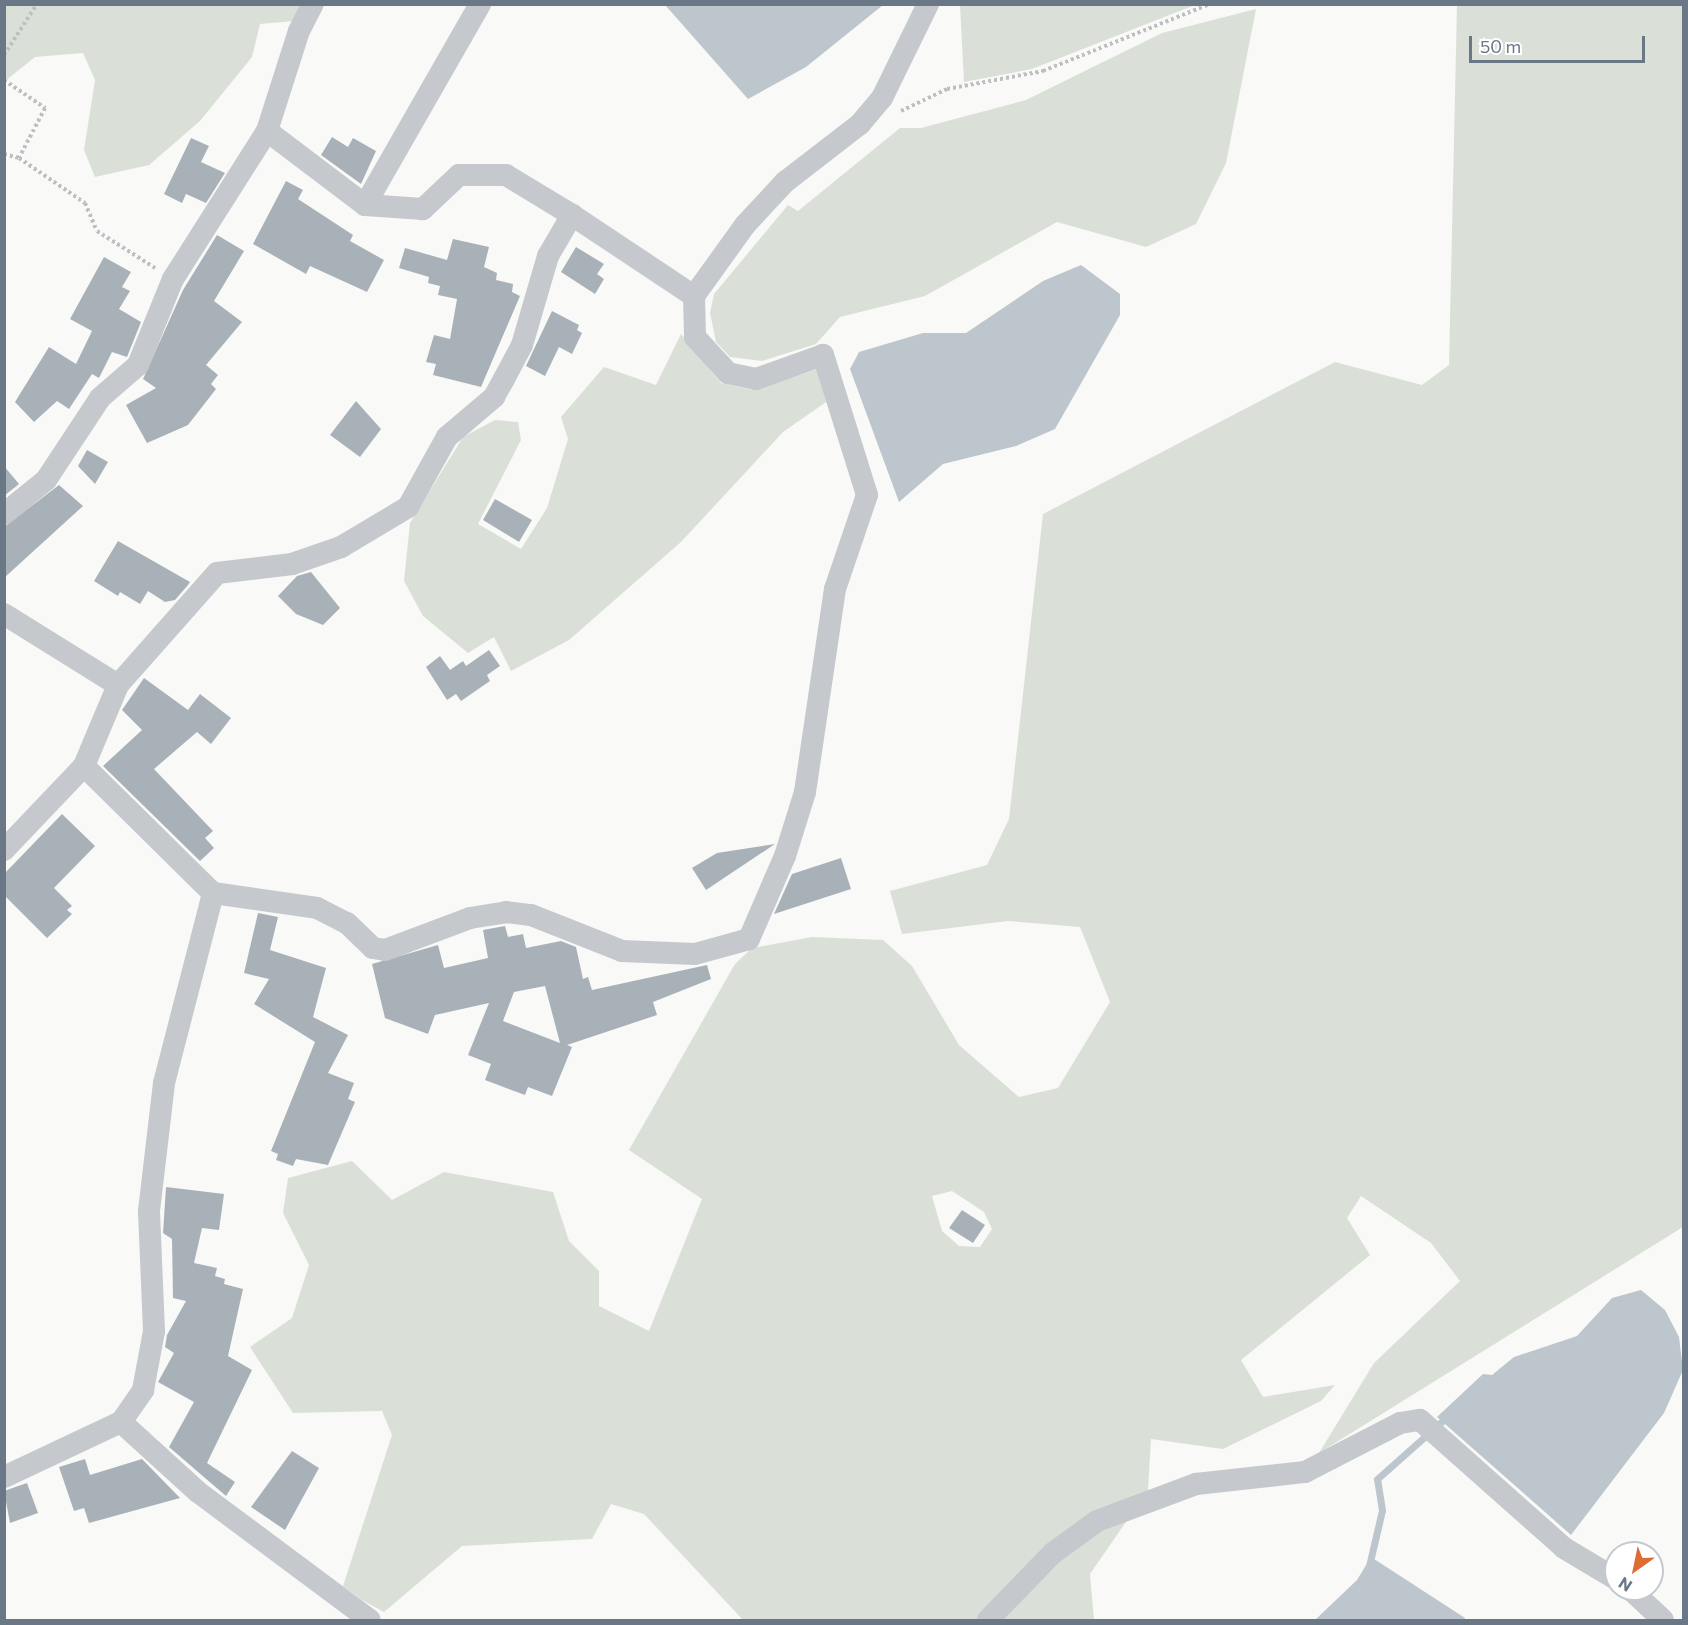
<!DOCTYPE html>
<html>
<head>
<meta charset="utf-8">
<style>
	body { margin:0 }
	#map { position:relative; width:1688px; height:1625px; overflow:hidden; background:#f9f9f7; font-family:Commissioner,sans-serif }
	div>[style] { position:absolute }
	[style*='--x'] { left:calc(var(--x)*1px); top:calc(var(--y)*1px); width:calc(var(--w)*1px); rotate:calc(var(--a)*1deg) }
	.green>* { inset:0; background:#dae0d8 }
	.water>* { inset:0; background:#bdc6cc }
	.stream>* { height:7px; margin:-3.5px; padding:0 3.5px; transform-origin:3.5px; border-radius:3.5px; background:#bdc6cc }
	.building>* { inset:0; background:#a9b1b8 }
	.path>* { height:4px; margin-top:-2px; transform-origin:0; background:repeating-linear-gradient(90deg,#bdbfc2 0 3px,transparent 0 6px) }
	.minor>* { height:22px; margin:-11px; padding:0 11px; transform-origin:11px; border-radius:11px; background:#c5c8cc }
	span { translate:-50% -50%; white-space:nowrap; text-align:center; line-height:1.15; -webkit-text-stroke:6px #fff; paint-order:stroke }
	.frame { position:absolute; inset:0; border:6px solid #697787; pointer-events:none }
	.north { position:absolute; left:1604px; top:1541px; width:60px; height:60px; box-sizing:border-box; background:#fff; border:2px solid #c3c9cf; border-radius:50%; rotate:213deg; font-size:16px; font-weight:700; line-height:24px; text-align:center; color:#697787 }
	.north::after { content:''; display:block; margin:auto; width:21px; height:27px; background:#de6d33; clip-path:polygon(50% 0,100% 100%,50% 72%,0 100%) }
	.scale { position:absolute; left:1469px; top:36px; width:176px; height:27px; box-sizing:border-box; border:3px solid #697787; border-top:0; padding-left:8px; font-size:18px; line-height:21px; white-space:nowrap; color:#697787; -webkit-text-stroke:4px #fff; paint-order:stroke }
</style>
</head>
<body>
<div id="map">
	<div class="green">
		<i style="clip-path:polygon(5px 5px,302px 5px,294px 21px,260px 24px,252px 57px,200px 121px,149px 165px,95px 177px,84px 150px,95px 80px,83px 53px,35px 57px,5px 81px)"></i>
		<i style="clip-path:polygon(960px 5px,960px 4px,1195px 5px,1032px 69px,964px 82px)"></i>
		<i style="clip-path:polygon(evenodd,1457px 5px,1683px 5px,1683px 1227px,1319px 1453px,1374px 1363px,1460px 1281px,1431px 1243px,1361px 1196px,1347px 1218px,1370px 1255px,1241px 1360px,1263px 1397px,1335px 1385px,1321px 1401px,1223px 1449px,1151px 1439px,1148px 1490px,1090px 1574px,1094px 1620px,743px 1620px,644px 1514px,611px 1504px,592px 1539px,462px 1546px,384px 1612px,362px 1600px,343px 1586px,392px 1435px,382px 1411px,293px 1413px,250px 1347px,292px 1318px,309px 1265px,283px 1213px,288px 1178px,352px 1161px,392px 1200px,444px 1172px,553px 1192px,569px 1241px,599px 1271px,599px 1306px,649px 1331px,702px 1199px,629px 1150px,735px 964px,752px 948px,812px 937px,883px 940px,912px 966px,959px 1045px,1019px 1097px,1058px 1088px,1110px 1002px,1080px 927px,1008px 921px,902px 934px,890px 891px,987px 865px,1009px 819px,1043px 514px,1335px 362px,1422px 385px,1449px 365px,1457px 5px,952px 1191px,984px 1212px,992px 1229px,980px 1247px,959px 1246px,942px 1231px,932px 1196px,952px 1191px)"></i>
		<i style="clip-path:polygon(1256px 9px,1226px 163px,1196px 224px,1146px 247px,1057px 222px,925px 296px,840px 317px,816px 344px,762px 361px,730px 357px,716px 342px,710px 313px,714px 294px,788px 205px,798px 211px,900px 128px,921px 128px,1026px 100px,1162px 33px)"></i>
		<i style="clip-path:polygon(681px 334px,721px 383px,753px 390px,818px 369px,829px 400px,783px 432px,681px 542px,569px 640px,511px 671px,494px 637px,468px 653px,423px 616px,404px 581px,410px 523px,463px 437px,495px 420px,518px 422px,521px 440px,478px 524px,521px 549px,547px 508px,568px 439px,561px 417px,604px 367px,656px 385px)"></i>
	</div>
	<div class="water">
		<i style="clip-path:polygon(883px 5px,806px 67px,748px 99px,666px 6px)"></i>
		<i style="clip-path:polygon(1081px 265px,1120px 294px,1120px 315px,1055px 429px,1016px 446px,943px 464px,899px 502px,850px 369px,859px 352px,923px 333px,966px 333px,1043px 281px)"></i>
		<i style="clip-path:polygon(1641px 1290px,1665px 1310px,1679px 1337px,1683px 1370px,1664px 1413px,1571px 1535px,1437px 1417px,1483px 1374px,1492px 1375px,1514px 1357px,1577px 1336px,1612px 1298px)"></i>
		<i style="clip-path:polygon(1371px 1557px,1465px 1618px,1464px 1620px,1315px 1620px,1357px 1580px)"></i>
	</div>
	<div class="stream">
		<i style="--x:1369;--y:1566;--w:57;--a:-76.9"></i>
		<i style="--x:1382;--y:1510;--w:31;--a:-99"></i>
		<i style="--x:1377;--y:1479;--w:95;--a:-41.6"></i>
	</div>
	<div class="building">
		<i style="clip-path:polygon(332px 137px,348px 147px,353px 138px,376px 151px,361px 184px,321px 155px)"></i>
		<i style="clip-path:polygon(191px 138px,209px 146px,201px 162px,225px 173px,206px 203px,186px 194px,182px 203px,164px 194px)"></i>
		<i style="clip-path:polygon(286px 181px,303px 190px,298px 199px,353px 235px,350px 241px,384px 260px,367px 292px,310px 266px,306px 274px,253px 244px)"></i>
		<i style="clip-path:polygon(217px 235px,244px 251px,214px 301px,242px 322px,206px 365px,218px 375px,211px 384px,216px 389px,188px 425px,147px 443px,126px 405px,156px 388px,143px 379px,183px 290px)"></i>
		<i style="clip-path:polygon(453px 239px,489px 247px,484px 267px,497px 273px,496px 280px,513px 284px,512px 292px,520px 296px,481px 387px,433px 375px,436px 364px,426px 362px,434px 335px,450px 339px,457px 299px,438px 295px,440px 286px,428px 283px,429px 277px,399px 268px,405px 248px,447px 260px)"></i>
		<i style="clip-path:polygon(576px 247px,604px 264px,597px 274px,604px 279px,595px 294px,561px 272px)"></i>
		<i style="clip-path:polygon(104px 257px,131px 272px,122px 287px,130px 291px,119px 309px,141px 322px,127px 357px,112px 352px,99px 378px,92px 374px,69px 409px,57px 401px,34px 422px,15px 402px,49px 347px,76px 364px,92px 331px,70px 319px)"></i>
		<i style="clip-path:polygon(552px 311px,579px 325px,577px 330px,582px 333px,572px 354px,559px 347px,545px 376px,526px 366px)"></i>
		<i style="clip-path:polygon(356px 401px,381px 429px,360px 457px,330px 435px)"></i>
		<i style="clip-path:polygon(87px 450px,108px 462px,95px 484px,78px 466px)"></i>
		<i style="clip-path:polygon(4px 466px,19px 484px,4px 496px)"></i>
		<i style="clip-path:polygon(59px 485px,83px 506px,4px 578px,4px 527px)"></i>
		<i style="clip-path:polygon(495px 499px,532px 520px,519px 542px,483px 520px)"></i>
		<i style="clip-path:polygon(118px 541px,190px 582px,188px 585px,175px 600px,165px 602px,148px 591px,140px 604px,120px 592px,118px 596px,94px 581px)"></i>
		<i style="clip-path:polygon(311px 572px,340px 608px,323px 625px,296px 614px,278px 596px,297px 576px)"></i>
		<i style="clip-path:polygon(489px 650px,500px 666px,487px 675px,490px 681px,461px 701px,456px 694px,447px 700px,426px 667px,440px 656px,450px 670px,463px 661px,466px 666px)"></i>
		<i style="clip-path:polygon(144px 678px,188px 710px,200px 694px,231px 718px,211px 744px,197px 732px,154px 769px,213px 831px,205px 838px,214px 848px,200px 861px,103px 766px,142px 730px,122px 710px)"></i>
		<i style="clip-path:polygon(62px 814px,95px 846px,54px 888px,72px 906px,67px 910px,72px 914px,47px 938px,4px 895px,4px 874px)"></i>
		<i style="clip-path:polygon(775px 844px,706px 890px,692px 868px,717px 853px)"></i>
		<i style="clip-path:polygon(841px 858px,851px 889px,774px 914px,792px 874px)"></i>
		<i style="clip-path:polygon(258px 913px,278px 917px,270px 950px,326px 968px,313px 1017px,348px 1035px,328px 1073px,354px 1083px,348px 1099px,355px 1102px,328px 1165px,296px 1159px,293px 1166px,276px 1160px,278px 1154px,271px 1151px,315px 1042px,254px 1004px,269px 979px,244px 973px)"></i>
		<i style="clip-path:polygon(evenodd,505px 926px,508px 937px,523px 934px,526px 948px,561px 941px,576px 947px,583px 979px,588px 977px,592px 990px,707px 965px,711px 979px,653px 1002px,657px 1015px,567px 1045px,572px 1047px,552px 1096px,528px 1087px,525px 1095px,485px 1080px,491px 1064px,468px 1055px,489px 1003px,435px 1015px,428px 1034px,385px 1018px,372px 964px,438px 945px,444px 968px,488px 958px,483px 930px,505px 926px,545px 986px,560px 1043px,503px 1021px,514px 992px,545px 986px)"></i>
		<i style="clip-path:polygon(166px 1187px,224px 1194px,219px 1230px,202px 1228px,194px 1263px,217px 1268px,215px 1276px,225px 1279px,224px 1284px,243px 1289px,228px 1356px,252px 1370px,207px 1463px,235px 1482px,226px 1496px,169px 1447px,194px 1402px,158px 1382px,174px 1353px,165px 1347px,167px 1335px,186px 1301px,173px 1298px,172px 1239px,163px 1233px)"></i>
		<i style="clip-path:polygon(962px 1210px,985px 1225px,973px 1243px,949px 1228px)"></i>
		<i style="clip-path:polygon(292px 1451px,319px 1468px,285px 1530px,251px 1507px)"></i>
		<i style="clip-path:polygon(85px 1459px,90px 1475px,142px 1459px,180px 1498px,89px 1523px,84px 1508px,74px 1511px,59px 1467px)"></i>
		<i style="clip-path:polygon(27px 1483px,38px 1513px,10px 1523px,4px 1491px)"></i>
	</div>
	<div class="path">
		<i style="--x:4;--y:55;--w:61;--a:-57.1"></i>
		<i style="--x:4;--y:80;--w:50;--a:34.3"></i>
		<i style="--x:45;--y:108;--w:56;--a:117.5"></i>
		<i style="--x:901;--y:111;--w:51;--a:-25.6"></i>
		<i style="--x:947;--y:89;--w:98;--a:-10.6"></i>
		<i style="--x:1043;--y:71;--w:180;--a:-21.9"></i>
		<i style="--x:4;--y:154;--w:16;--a:15"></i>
		<i style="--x:19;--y:158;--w:80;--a:34.3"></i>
		<i style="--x:85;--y:203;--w:30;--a:67"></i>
		<i style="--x:97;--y:231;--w:69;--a:32.5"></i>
	</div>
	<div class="minor">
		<i style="--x:365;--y:205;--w:232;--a:-60.2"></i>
		<i style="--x:572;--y:215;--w:146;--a:33.6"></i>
		<i style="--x:4;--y:514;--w:54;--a:-39"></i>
		<i style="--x:46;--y:480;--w:98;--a:-56.6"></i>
		<i style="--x:100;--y:398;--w:50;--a:-41"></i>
		<i style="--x:138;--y:365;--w:93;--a:-67.9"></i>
		<i style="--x:173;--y:279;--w:175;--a:-57.6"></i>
		<i style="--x:267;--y:131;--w:105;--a:-72.3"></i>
		<i style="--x:299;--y:31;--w:30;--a:-63"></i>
		<i style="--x:4;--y:614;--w:134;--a:31.9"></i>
		<i style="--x:118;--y:685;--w:88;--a:112.8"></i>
		<i style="--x:84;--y:766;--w:116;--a:133.6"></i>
		<i style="--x:118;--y:685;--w:149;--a:-48.5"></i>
		<i style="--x:217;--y:573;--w:76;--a:-6.8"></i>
		<i style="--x:292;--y:564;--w:52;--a:-19.1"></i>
		<i style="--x:341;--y:547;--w:78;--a:-30.8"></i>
		<i style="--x:408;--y:507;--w:80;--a:-60.9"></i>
		<i style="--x:447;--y:437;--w:62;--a:-40.4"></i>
		<i style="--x:494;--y:397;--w:21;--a:-61"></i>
		<i style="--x:504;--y:379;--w:38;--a:-62"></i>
		<i style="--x:522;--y:345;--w:93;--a:-73.7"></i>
		<i style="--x:548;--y:256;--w:48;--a:-59.7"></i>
		<i style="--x:572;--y:215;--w:77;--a:-148.8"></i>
		<i style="--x:506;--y:175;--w:47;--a:180"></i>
		<i style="--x:459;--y:175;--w:50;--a:136.6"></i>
		<i style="--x:423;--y:209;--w:58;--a:-176.1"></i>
		<i style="--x:365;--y:205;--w:123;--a:-142.9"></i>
		<i style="--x:84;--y:766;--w:181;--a:44.6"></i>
		<i style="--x:213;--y:893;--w:105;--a:8.2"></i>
		<i style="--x:317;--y:908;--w:34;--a:27"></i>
		<i style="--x:347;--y:923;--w:36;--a:44"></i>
		<i style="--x:373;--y:948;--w:12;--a:9"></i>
		<i style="--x:385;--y:950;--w:91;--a:-20.6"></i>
		<i style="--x:470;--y:918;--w:36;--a:-9"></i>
		<i style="--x:506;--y:912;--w:25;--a:7"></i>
		<i style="--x:531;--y:915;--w:98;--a:21.6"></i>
		<i style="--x:622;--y:951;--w:73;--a:2.4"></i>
		<i style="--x:695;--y:954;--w:56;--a:-15.5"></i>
		<i style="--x:749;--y:939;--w:90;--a:-66.6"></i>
		<i style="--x:785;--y:856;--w:67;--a:-72.6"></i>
		<i style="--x:805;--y:792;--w:205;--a:-81.6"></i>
		<i style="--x:835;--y:589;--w:99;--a:-71.2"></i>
		<i style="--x:867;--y:495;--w:147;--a:-107.4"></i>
		<i style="--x:823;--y:355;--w:71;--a:160.3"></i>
		<i style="--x:756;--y:379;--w:29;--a:-168"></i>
		<i style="--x:728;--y:373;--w:49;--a:-132.5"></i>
		<i style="--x:695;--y:337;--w:41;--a:-91.4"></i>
		<i style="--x:694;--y:296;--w:87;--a:-54.3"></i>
		<i style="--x:745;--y:225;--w:59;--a:-47.1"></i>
		<i style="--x:785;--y:182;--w:95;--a:-37.7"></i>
		<i style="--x:860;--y:124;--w:34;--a:-50"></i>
		<i style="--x:882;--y:98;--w:105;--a:-63.9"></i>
		<i style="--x:121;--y:1422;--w:104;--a:42.3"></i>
		<i style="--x:198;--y:1492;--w:214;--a:36.7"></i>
		<i style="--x:4;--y:1477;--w:129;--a:-25.2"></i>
		<i style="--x:121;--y:1422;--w:39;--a:-55"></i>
		<i style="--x:143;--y:1390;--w:60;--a:-79.4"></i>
		<i style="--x:154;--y:1331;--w:120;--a:-92.4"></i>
		<i style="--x:149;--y:1211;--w:129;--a:-83.3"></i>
		<i style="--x:164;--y:1083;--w:196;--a:-75.5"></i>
		<i style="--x:1630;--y:1589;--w:45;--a:43.2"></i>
		<i style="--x:988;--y:1620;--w:93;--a:-45.9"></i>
		<i style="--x:1053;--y:1553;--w:54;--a:-36"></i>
		<i style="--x:1097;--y:1521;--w:106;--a:-20.5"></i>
		<i style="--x:1196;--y:1484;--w:110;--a:-6.3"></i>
		<i style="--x:1305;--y:1472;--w:107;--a:-27.3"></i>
		<i style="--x:1400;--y:1423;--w:20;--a:-9"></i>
		<i style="--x:1420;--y:1420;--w:193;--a:41.6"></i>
		<i style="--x:1564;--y:1548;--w:61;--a:30.8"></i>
	</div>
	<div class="frame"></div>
	<div class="north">N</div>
	<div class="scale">50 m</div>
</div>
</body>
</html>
